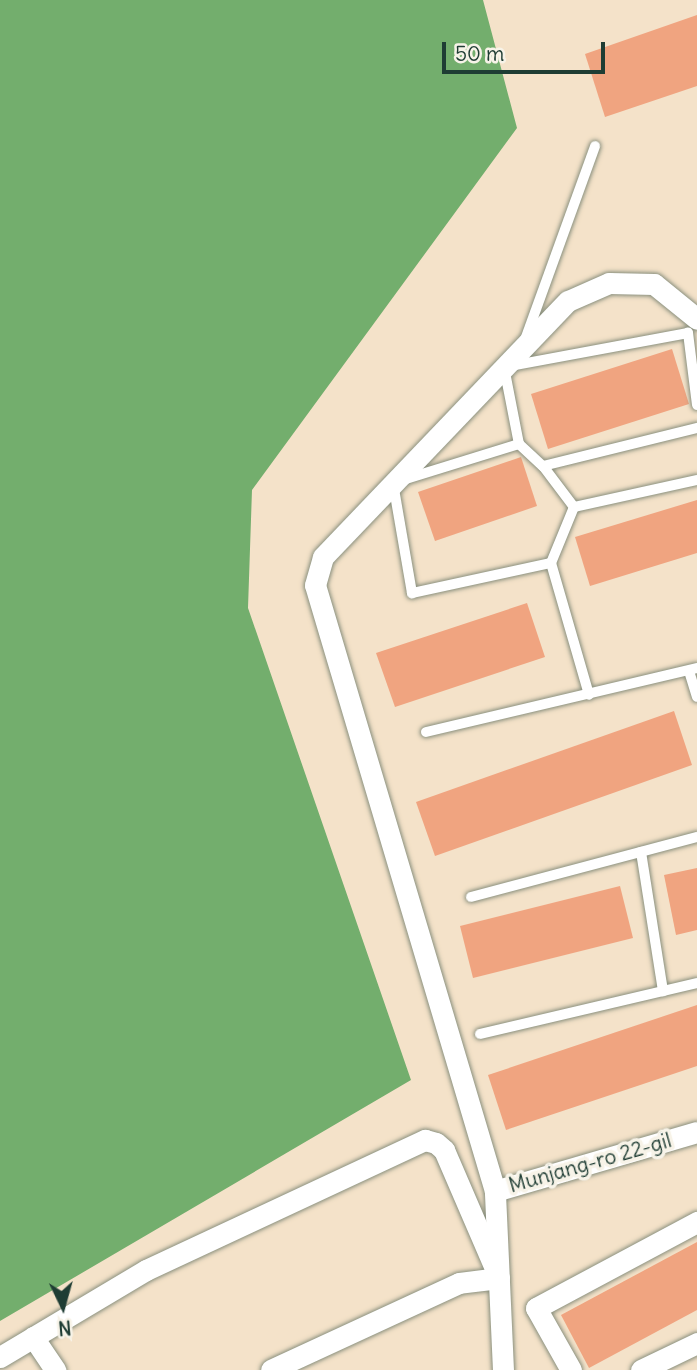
<!DOCTYPE html>
<html>
<head>
<meta charset="utf-8">
<style>
	body { margin:0 }
	#map { position:relative; width:697px; height:1370px; overflow:hidden; background:#f4e2c9; font-family:Delius,sans-serif }
	div>[style] { position:absolute }
	[style*='--x'] { left:calc(var(--x)*1px); top:calc(var(--y)*1px); width:calc(var(--w)*1px); rotate:calc(var(--a)*1deg) }
	.forest>* { inset:0; background:#73ae6d }
	.building>* { inset:0; background:#f0a480 }
	.roads { filter:drop-shadow(0 0 2px #8a907e) drop-shadow(0 0 2px #8a907e) }
	.service>* { height:10px; margin:-5px; padding:0 5px; transform-origin:5px; border-radius:5px; background:#fff }
	.minor>* { height:21px; margin:-10.5px; padding:0 10.5px; transform-origin:10.5px; border-radius:10.5px; background:#fff }
	span { translate:-50% -50%; white-space:nowrap; text-align:center; line-height:1.15; -webkit-text-stroke:7px #f7f3e8; paint-order:stroke }
	.street-label { font-size:21px; color:#1f3d34 }
	.north { position:absolute; left:28px; top:1272px; width:70px; height:70px; -webkit-text-stroke:5px #f7f3e8; paint-order:stroke; rotate:175deg; font-size:19px; font-weight:700; line-height:28px; text-align:center; color:#1f3d34 }
	.north::after { content:''; display:block; margin:auto; width:24px; height:32px; background:#1f3d34; clip-path:polygon(50% 0,100% 100%,50% 72%,0 100%) }
	.scale { position:absolute; left:442px; top:42px; width:163px; height:32px; box-sizing:border-box; border:4px solid #1f3d34; border-top:0; padding-left:9px; font-size:21px; line-height:24px; white-space:nowrap; color:#1f3d34; -webkit-text-stroke:5px #f7f3e8; paint-order:stroke }
</style>
</head>
<body>
<div id="map">
	<div class="forest">
		<i style="clip-path:polygon(0 0,483px 0,517px 128px,252px 490px,248px 608px,411px 1080px,0 1321px)"></i>
	</div>
	<div class="building">
		<i style="clip-path:polygon(697px 15px,697px 86px,605px 117px,585px 54px)"></i>
		<i style="clip-path:polygon(672px 349px,689px 404px,548px 449px,531px 394px)"></i>
		<i style="clip-path:polygon(521px 457px,537px 506px,435px 541px,418px 492px)"></i>
		<i style="clip-path:polygon(697px 500px,697px 553px,590px 586px,575px 537px)"></i>
		<i style="clip-path:polygon(527px 603px,545px 657px,395px 707px,376px 653px)"></i>
		<i style="clip-path:polygon(674px 711px,692px 765px,435px 856px,416px 802px)"></i>
		<i style="clip-path:polygon(697px 868px,697px 930px,676px 935px,664px 875px)"></i>
		<i style="clip-path:polygon(620px 886px,633px 938px,473px 978px,460px 926px)"></i>
		<i style="clip-path:polygon(697px 1005px,697px 1066px,506px 1130px,488px 1075px)"></i>
		<i style="clip-path:polygon(697px 1242px,697px 1310px,589px 1368px,561px 1315px)"></i>
	</div>
	<div class="roads">
		<div class="service">
			<i style="--x:526;--y:337;--w:203;--a:-70.1"></i>
			<i style="--x:697;--y:405;--w:73;--a:-97.1"></i>
			<i style="--x:688;--y:333;--w:187;--a:169.5"></i>
			<i style="--x:504;--y:367;--w:78;--a:79"></i>
			<i style="--x:519;--y:444;--w:33;--a:43"></i>
			<i style="--x:543;--y:466;--w:159;--a:-13.9"></i>
			<i style="--x:519;--y:444;--w:132;--a:162.8"></i>
			<i style="--x:393;--y:483;--w:112;--a:80.2"></i>
			<i style="--x:412;--y:593;--w:142;--a:-12.2"></i>
			<i style="--x:551;--y:563;--w:137;--a:73.9"></i>
			<i style="--x:543;--y:466;--w:51;--a:52.9"></i>
			<i style="--x:551;--y:563;--w:61;--a:-67.7"></i>
			<i style="--x:574;--y:507;--w:126;--a:-12.4"></i>
			<i style="--x:689;--y:671;--w:27;--a:73"></i>
			<i style="--x:426;--y:732;--w:278;--a:-13.3"></i>
			<i style="--x:641;--y:852;--w:141;--a:81"></i>
			<i style="--x:471;--y:897;--w:234;--a:-14.9"></i>
			<i style="--x:480;--y:1034;--w:223;--a:-13.2"></i>
		</div>
		<div class="minor">
			<i style="--x:495;--y:1191;--w:632;--a:-106.54"></i>
			<i style="--x:315;--y:585;--w:29;--a:-74"></i>
			<i style="--x:323;--y:557;--w:354;--a:-46.3"></i>
			<i style="--x:568;--y:301;--w:45;--a:-23.7"></i>
			<i style="--x:609;--y:283;--w:45;--a:1.3"></i>
			<i style="--x:654;--y:284;--w:55;--a:39.1"></i>
			<i style="--x:33;--y:1337;--w:40;--a:56"></i>
			<i style="--x:0;--y:1357;--w:170;--a:-30.8"></i>
			<i style="--x:146;--y:1270;--w:308;--a:-25"></i>
			<i style="--x:425;--y:1140;--w:11;--a:15"></i>
			<i style="--x:436;--y:1143;--w:11;--a:41"></i>
			<i style="--x:444;--y:1150;--w:139;--a:66.7"></i>
			<i style="--x:499;--y:1278;--w:40;--a:172.9"></i>
			<i style="--x:459;--y:1283;--w:207;--a:155.2"></i>
			<i style="--x:503;--y:1370;--w:179;--a:-92.6"></i>
			<i style="--x:495;--y:1191;--w:210;--a:-16.3"></i>
			<i style="--x:571;--y:1370;--w:71;--a:-119.4"></i>
			<i style="--x:536;--y:1308;--w:183;--a:-28.1"></i>
			<i style="--x:641;--y:1370;--w:62;--a:-25.7"></i>
		</div>
	</div>
	<div class="street-label">
		<span style="left:590px;top:1163px;rotate:-16deg">Munjang-ro 22-gil</span>
	</div>
	<div class="north">N</div>
	<div class="scale">50 m</div>
</div>
</body>
</html>
